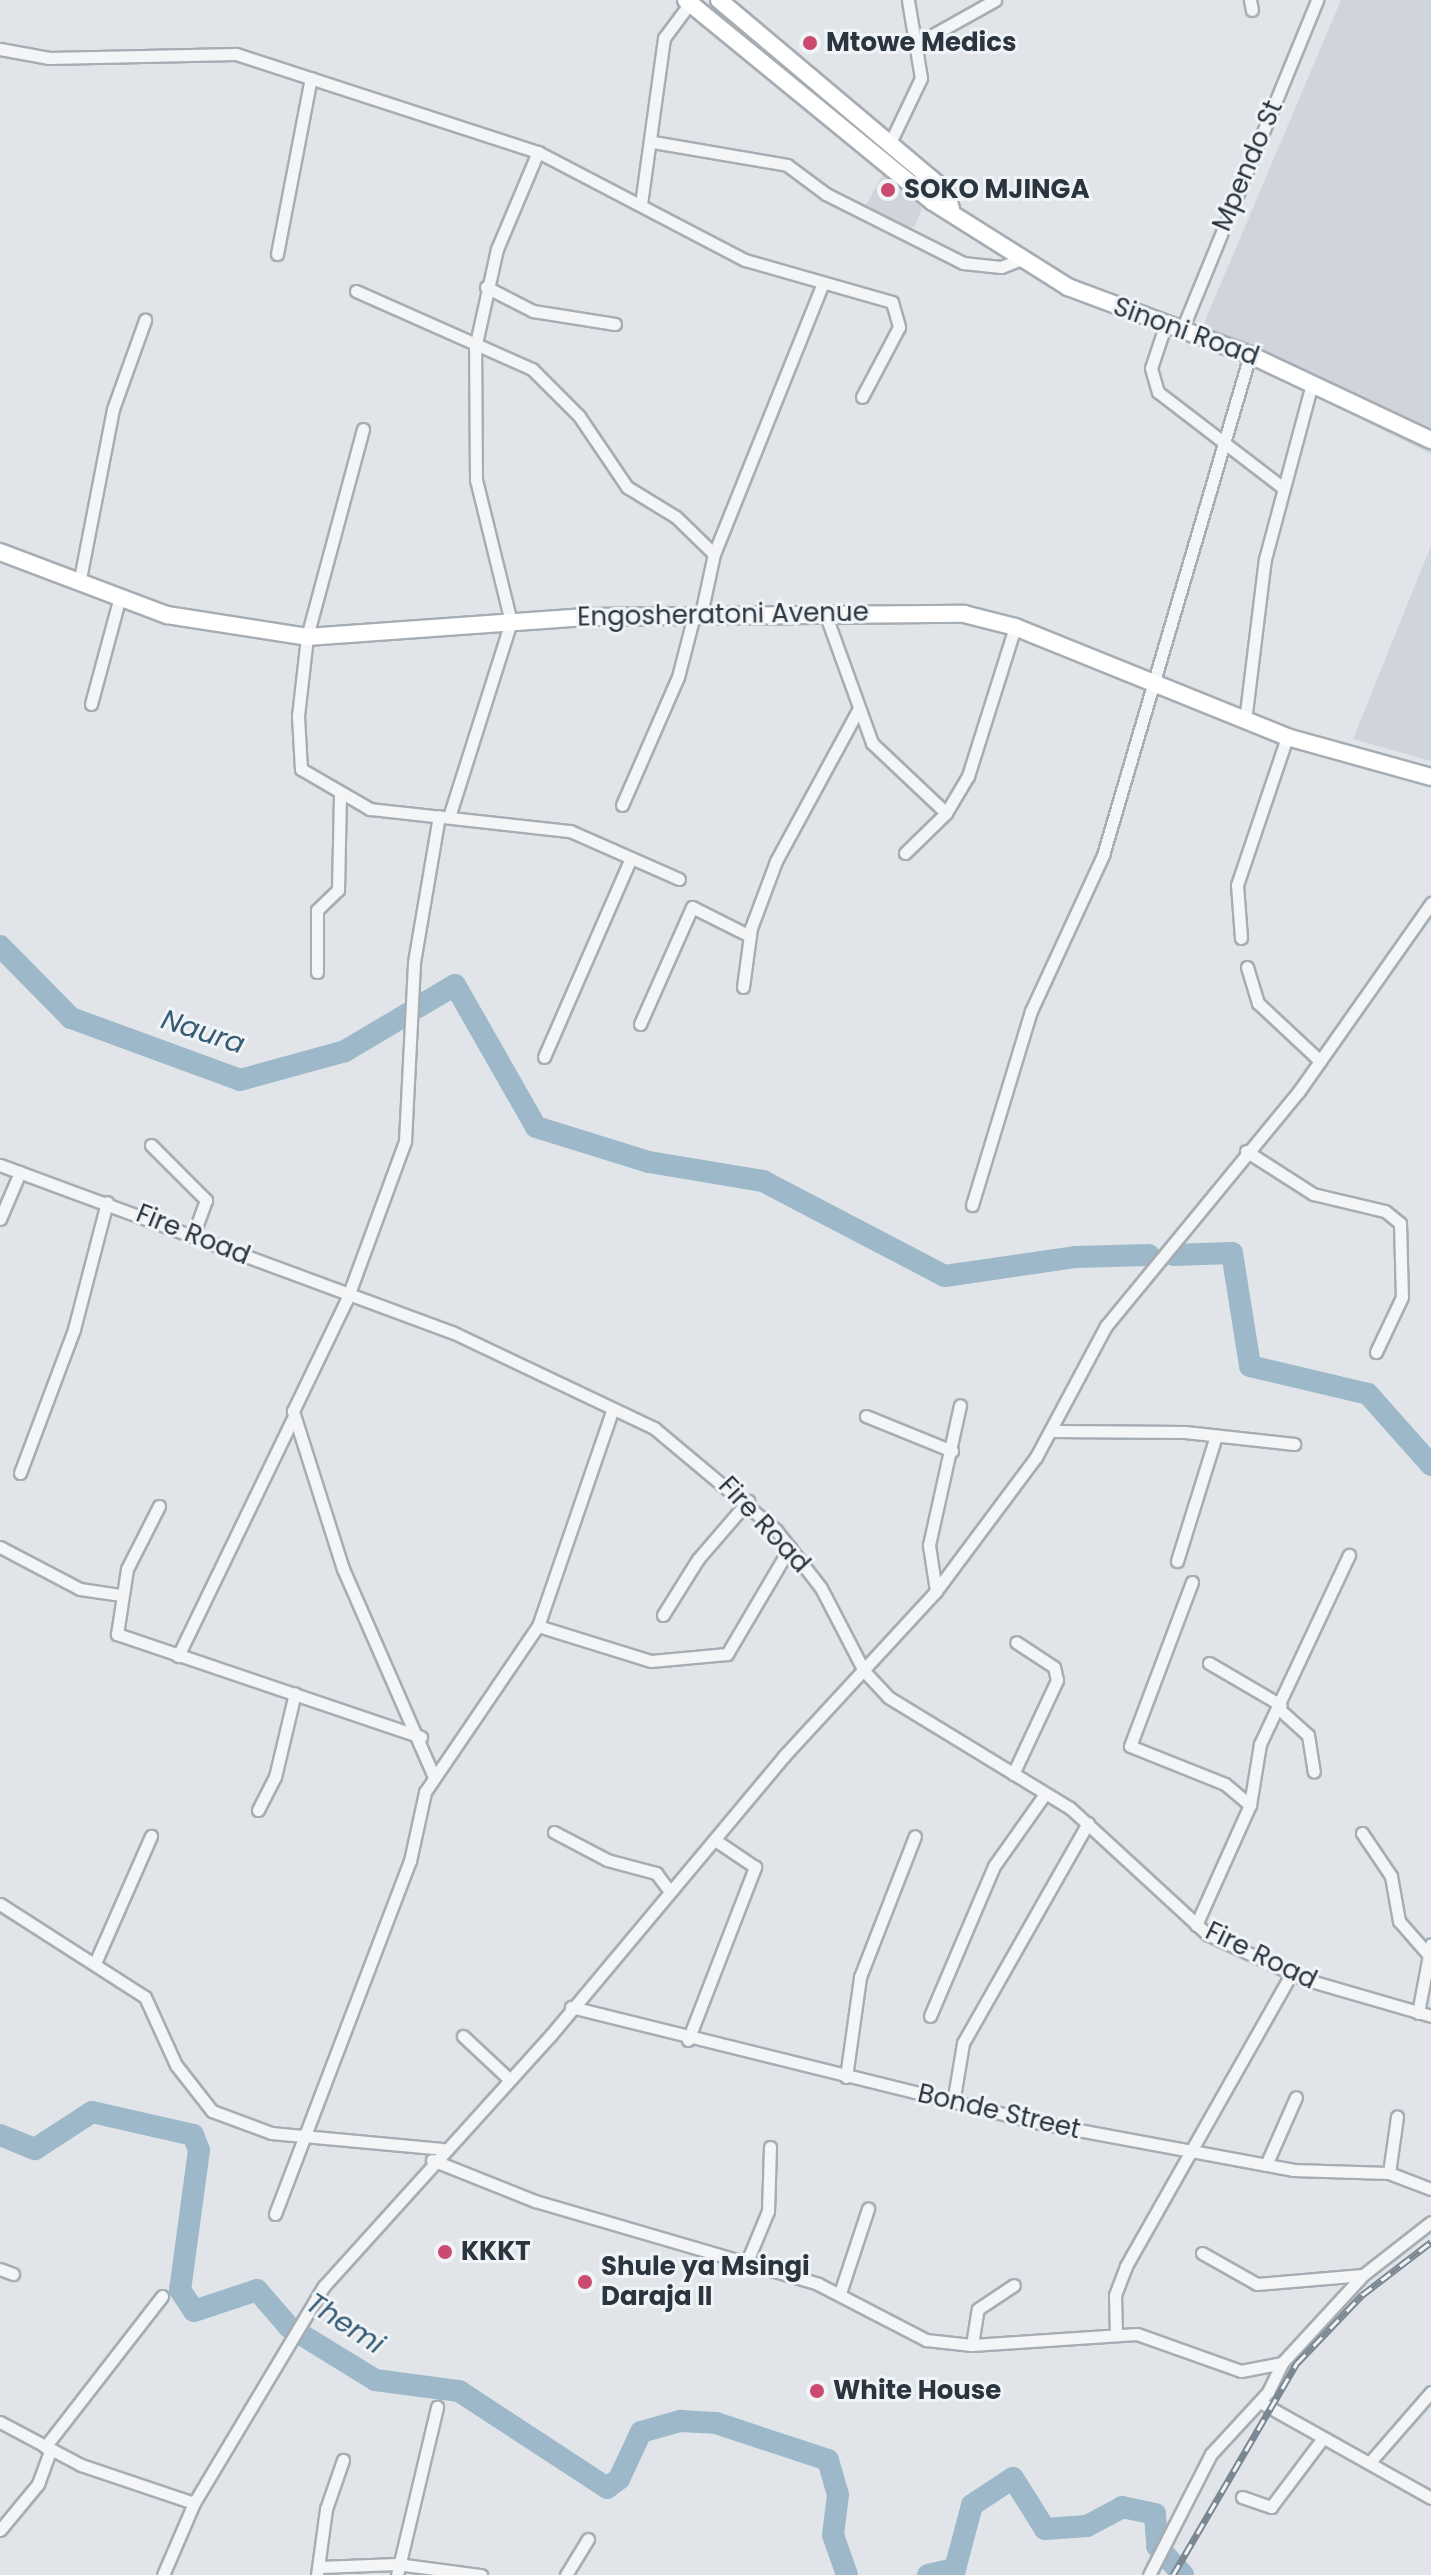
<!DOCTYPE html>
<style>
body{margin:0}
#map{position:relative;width:1431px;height:2575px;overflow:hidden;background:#e1e5e9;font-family:Poppins,sans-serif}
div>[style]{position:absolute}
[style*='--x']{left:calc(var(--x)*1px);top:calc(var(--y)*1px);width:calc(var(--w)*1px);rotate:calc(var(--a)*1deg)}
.built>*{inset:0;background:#cfd5db}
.river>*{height:22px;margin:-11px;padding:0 11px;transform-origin:11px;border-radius:11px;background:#9db8c8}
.roads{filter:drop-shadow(2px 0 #a6adb3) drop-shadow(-2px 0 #a6adb3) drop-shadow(0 2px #a6adb3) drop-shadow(0 -2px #a6adb3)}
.street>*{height:11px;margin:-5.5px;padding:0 5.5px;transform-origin:5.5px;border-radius:5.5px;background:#f3f5f7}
.secondary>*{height:16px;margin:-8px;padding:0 8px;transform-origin:8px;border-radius:8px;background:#fff}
.rail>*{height:7px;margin-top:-3.5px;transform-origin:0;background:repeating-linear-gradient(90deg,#f0f4f7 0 12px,#7b8792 0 24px);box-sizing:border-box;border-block:2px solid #7b8792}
.dots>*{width:22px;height:22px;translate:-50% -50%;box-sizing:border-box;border:4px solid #f0f4f7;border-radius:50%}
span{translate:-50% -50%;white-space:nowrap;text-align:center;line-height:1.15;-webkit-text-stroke:6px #f0f4f7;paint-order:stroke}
.poi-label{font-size:26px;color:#2a3540;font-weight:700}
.left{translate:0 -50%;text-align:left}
.street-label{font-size:26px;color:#2a3540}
.water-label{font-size:28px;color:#355a73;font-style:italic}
</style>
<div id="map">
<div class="built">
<div style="clip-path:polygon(1341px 0,1431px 0,1431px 454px,1207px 343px,1202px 328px)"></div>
<div style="clip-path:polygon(883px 174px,922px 208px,915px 226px,903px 230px,866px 205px)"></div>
<div style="clip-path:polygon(1431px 546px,1431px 761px,1353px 739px)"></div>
</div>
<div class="river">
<div style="--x:0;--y:946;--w:101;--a:45.4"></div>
<div style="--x:71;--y:1018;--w:180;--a:20.1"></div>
<div style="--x:240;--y:1080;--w:109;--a:-15.4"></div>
<div style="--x:345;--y:1051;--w:74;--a:-30.7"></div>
<div style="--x:418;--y:1007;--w:43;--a:-30.7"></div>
<div style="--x:455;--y:985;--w:163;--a:60.3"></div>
<div style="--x:536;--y:1127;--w:118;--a:17.2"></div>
<div style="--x:649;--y:1162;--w:116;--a:9.5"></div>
<div style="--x:763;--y:1181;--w:205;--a:27.6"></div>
<div style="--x:945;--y:1276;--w:131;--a:-8.3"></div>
<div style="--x:1075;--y:1257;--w:74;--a:-1.5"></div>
<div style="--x:1173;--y:1255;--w:59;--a:-1.9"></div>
<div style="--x:1232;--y:1253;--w:114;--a:80.9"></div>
<div style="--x:1250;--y:1366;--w:121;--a:13.3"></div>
<div style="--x:1368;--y:1394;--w:95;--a:48.4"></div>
<div style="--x:0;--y:2135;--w:38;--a:22"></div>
<div style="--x:35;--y:2149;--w:68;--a:-33"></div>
<div style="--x:92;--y:2112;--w:104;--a:12.8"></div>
<div style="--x:193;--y:2135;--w:16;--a:68"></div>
<div style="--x:199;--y:2150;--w:141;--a:97.7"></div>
<div style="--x:180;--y:2290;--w:25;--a:56"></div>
<div style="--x:194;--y:2311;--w:66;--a:-18.4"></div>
<div style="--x:257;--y:2290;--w:49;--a:49.1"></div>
<div style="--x:289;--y:2327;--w:101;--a:31.6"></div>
<div style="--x:375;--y:2380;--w:85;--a:7.5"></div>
<div style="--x:459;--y:2391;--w:177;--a:33.2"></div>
<div style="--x:607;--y:2488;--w:15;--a:-37"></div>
<div style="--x:619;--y:2479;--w:52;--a:-64.9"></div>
<div style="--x:641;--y:2432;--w:41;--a:-15.8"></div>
<div style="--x:680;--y:2421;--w:36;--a:3"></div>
<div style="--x:716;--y:2423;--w:118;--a:18.3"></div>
<div style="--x:828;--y:2460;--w:36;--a:74"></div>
<div style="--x:838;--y:2495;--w:40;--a:97.1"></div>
<div style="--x:833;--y:2535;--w:42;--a:70.7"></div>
<div style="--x:928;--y:2575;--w:28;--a:-13"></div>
<div style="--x:955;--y:2569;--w:66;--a:-75.1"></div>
<div style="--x:972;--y:2505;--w:49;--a:-33.4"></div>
<div style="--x:1013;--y:2478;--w:60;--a:57.9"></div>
<div style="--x:1045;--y:2529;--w:42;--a:-4.1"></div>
<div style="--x:1087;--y:2526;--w:40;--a:-28"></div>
<div style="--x:1122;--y:2507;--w:34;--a:12"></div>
<div style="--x:1155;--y:2514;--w:32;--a:86"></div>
<div style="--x:1157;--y:2546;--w:39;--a:48"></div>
</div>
<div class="roads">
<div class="street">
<div style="--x:1250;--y:0;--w:10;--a:79"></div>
<div style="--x:920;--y:42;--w:86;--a:-29.2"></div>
<div style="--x:0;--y:49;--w:50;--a:10.4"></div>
<div style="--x:49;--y:58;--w:187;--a:-1.2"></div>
<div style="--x:236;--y:54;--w:318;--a:18"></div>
<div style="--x:538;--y:152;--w:233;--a:27.6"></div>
<div style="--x:745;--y:260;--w:153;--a:15.9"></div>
<div style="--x:892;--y:302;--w:26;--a:74"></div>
<div style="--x:899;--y:327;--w:79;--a:117.9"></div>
<div style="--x:653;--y:142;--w:136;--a:9.7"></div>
<div style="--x:787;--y:165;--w:49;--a:36.6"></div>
<div style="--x:826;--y:194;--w:153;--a:26.7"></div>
<div style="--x:963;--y:263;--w:38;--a:6"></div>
<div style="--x:1001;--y:267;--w:22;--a:-21"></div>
<div style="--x:890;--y:143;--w:72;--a:-64.5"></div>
<div style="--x:921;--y:78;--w:79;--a:-99.5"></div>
<div style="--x:641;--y:204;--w:168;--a:-82.1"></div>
<div style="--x:664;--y:38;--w:44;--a:-53.4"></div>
<div style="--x:277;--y:254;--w:179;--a:-79.1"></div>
<div style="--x:486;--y:287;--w:53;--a:27.1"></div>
<div style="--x:533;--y:311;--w:83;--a:9"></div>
<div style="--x:356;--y:291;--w:193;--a:23.9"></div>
<div style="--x:532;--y:369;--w:66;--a:45"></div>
<div style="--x:579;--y:416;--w:86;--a:55.9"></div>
<div style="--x:627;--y:487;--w:57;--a:31.5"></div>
<div style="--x:676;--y:517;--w:53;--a:44.2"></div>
<div style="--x:1165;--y:326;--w:44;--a:108.4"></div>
<div style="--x:1151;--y:368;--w:25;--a:74"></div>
<div style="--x:1158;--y:392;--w:156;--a:37.5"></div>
<div style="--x:1181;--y:332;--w:359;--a:-67.7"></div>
<div style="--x:363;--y:429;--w:215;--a:105.1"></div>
<div style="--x:307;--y:637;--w:80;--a:96.5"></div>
<div style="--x:298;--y:716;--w:53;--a:86.8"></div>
<div style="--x:301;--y:769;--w:80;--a:30.1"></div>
<div style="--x:370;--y:809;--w:201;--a:6.3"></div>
<div style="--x:570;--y:831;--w:119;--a:23.8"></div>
<div style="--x:79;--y:584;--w:178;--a:-79"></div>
<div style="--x:113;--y:409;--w:95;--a:-70.2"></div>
<div style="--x:825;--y:613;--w:138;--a:70.1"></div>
<div style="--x:872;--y:743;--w:102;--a:43.4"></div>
<div style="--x:701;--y:614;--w:61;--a:-77.8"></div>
<div style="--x:714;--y:554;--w:292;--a:-68.1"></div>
<div style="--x:91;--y:704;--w:108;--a:-74.9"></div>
<div style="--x:1245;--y:721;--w:163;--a:-83"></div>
<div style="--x:1265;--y:559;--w:181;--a:-75"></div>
<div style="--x:622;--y:805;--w:140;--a:-66.4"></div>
<div style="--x:678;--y:677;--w:64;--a:-75.5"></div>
<div style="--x:449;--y:817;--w:205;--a:-72.4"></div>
<div style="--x:511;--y:622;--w:146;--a:-103.8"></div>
<div style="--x:476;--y:480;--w:132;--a:-90.4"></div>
<div style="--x:475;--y:348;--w:101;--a:-77.5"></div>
<div style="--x:497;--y:249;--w:105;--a:-67.1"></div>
<div style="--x:905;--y:853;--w:57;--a:-44.3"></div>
<div style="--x:946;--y:813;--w:43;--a:-59.3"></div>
<div style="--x:968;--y:776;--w:156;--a:-72.5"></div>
<div style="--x:1241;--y:938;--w:53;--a:-94.3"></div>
<div style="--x:1237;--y:885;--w:156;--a:-71.3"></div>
<div style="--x:1247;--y:967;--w:38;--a:73"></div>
<div style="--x:1258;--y:1003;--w:85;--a:43.1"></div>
<div style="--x:317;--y:972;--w:62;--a:-90"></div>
<div style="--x:317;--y:910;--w:29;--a:-44"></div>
<div style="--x:338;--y:890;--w:94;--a:-88.8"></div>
<div style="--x:743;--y:987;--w:60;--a:-82.3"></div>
<div style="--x:751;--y:928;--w:72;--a:-69.5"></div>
<div style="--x:776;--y:861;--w:172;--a:-61.5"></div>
<div style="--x:640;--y:1024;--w:128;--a:-66"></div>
<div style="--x:692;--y:907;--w:65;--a:26.6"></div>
<div style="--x:544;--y:1057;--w:217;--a:-66.4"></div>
<div style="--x:151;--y:1145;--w:78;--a:45"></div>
<div style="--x:206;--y:1200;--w:35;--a:110"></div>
<div style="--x:1246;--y:1151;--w:80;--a:32.7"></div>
<div style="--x:1313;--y:1194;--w:74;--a:13.3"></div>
<div style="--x:1385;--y:1211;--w:19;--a:39"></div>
<div style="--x:1400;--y:1223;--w:74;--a:88.5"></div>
<div style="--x:1402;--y:1297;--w:61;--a:115.3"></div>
<div style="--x:0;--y:1165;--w:482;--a:20.3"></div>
<div style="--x:452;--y:1332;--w:224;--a:25.4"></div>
<div style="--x:654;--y:1428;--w:159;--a:39.9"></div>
<div style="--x:776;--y:1530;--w:73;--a:52.2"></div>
<div style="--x:821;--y:1588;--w:93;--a:62.6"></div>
<div style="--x:864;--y:1671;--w:35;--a:47"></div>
<div style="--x:888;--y:1697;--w:213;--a:31.4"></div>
<div style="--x:1070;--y:1808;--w:186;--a:42.6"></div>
<div style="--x:1207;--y:1934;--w:107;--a:24.9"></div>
<div style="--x:1304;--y:1979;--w:132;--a:16.2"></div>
<div style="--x:972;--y:1205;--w:203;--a:-73.1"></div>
<div style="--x:1031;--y:1011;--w:172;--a:-65.2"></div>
<div style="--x:1103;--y:855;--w:521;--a:-73.62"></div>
<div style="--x:0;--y:1219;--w:51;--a:-66.9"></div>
<div style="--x:866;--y:1416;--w:93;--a:22.1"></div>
<div style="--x:1052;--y:1431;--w:133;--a:0.4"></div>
<div style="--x:1185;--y:1432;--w:110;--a:6.3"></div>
<div style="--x:20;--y:1473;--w:154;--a:-69.4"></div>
<div style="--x:74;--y:1329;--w:131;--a:-75.4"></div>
<div style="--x:159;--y:1506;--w:71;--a:116.9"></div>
<div style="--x:127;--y:1569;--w:66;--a:98.7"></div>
<div style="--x:117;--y:1634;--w:321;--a:18.7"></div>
<div style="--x:0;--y:1547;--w:90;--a:27.7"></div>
<div style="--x:80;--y:1589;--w:40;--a:8.5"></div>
<div style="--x:1177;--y:1561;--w:131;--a:-72.7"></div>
<div style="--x:1192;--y:1582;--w:175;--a:110.7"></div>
<div style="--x:1130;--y:1746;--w:102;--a:21.8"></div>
<div style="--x:1225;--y:1784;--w:33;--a:40"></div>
<div style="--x:936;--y:1591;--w:47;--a:-98.7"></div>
<div style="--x:929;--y:1545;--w:143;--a:-77.5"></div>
<div style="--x:663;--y:1615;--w:66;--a:-58"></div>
<div style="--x:698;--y:1559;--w:77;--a:-49.2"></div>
<div style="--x:538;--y:1626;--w:118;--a:17.2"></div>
<div style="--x:651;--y:1661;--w:76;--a:-5.3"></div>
<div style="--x:727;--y:1654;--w:124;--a:-59.5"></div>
<div style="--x:178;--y:1656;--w:264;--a:-64.2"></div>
<div style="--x:1209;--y:1663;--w:83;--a:30.3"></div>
<div style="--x:1279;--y:1709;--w:39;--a:42"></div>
<div style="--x:1308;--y:1735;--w:37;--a:81"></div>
<div style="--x:1013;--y:1774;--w:104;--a:-64.9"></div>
<div style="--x:1057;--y:1680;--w:13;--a:-103"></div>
<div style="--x:1054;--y:1667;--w:45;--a:-146.7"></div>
<div style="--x:434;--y:1777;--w:227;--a:-113.6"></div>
<div style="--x:343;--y:1569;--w:166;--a:-107.6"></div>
<div style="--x:293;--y:1411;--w:124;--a:-64.3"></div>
<div style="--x:347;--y:1299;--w:168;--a:-69.8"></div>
<div style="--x:405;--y:1141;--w:179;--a:-87.1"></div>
<div style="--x:414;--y:962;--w:148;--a:-80.3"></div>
<div style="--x:258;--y:1810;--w:37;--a:-63"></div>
<div style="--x:275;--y:1777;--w:86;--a:-76.6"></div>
<div style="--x:554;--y:1832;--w:60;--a:27.8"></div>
<div style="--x:607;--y:1860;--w:51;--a:14.9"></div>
<div style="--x:656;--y:1873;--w:21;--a:53"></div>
<div style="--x:1362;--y:1833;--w:52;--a:56"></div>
<div style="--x:1391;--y:1876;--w:46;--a:79.9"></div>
<div style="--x:1399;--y:1921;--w:43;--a:48.8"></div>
<div style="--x:0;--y:1904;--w:172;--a:32.7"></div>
<div style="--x:145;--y:1997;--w:75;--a:65.5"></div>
<div style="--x:176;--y:2065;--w:58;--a:52"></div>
<div style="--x:212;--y:2111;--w:63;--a:20.4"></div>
<div style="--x:271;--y:2133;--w:172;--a:5.3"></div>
<div style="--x:1196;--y:1925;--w:132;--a:-65.8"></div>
<div style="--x:1250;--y:1805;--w:62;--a:-80.7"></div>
<div style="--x:1260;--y:1744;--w:209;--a:-64.8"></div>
<div style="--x:95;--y:1963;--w:139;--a:-66.2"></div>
<div style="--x:571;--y:2007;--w:478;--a:13.9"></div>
<div style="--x:1035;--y:2122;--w:262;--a:10.5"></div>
<div style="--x:1293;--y:2170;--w:96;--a:1.8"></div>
<div style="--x:1389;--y:2173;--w:45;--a:20.9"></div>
<div style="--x:1418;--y:2013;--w:70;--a:-79.3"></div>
<div style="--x:930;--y:2016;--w:163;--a:-66.9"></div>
<div style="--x:994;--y:1866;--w:88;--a:-54.7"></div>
<div style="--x:463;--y:2036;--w:64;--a:43.1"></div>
<div style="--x:688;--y:2040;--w:186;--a:-68.8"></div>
<div style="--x:755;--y:1867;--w:48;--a:-146"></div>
<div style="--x:846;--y:2077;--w:101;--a:-82"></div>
<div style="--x:860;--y:1977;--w:151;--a:-68.7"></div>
<div style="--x:953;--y:2103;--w:61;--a:-80.5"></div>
<div style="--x:963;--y:2043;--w:253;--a:-60.4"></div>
<div style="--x:432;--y:2160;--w:111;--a:21.7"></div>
<div style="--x:535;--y:2201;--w:295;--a:16.3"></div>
<div style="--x:818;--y:2284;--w:122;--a:27.4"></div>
<div style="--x:926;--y:2340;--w:46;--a:6.2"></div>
<div style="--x:972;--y:2345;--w:165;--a:-3.8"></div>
<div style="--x:1137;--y:2334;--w:110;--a:19.6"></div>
<div style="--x:1241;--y:2371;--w:42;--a:-11"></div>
<div style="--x:1282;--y:2363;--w:120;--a:-47.4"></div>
<div style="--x:1363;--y:2275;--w:86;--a:-37.9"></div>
<div style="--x:1266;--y:2165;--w:74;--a:-66.2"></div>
<div style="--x:1389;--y:2173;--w:57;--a:-81.9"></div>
<div style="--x:275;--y:2214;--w:378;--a:-69.1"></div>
<div style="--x:410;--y:1861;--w:71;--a:-77.7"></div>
<div style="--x:425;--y:1792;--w:201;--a:-55.8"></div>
<div style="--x:538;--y:1626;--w:227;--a:-71"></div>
<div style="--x:1202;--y:2253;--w:63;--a:29.4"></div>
<div style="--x:1257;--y:2284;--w:106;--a:-4.9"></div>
<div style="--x:746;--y:2264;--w:57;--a:-67.5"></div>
<div style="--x:768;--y:2211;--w:64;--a:-88.2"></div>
<div style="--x:0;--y:2269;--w:14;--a:21"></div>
<div style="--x:840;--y:2293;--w:89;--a:-71.6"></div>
<div style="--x:1116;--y:2335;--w:40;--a:-91.4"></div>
<div style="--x:1115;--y:2295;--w:31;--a:-69"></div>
<div style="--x:1126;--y:2266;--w:335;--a:-60.5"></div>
<div style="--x:972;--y:2345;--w:36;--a:-81"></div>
<div style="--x:978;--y:2309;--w:43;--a:-33.7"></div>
<div style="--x:1260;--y:2402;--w:196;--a:29.3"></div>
<div style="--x:0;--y:2422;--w:92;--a:28"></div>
<div style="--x:81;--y:2465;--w:119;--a:18.6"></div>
<div style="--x:45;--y:2447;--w:191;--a:-52.2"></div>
<div style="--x:1370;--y:2462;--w:93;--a:-48.9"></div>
<div style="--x:1242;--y:2497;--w:31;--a:19"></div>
<div style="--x:1271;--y:2507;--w:81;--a:-53"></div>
<div style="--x:0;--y:2530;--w:60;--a:-50.4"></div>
<div style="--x:38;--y:2484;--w:35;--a:-70"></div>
<div style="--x:319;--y:2567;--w:78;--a:-2.2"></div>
<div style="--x:397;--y:2564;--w:85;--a:7.5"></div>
<div style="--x:163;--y:2575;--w:78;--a:-66.7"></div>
<div style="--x:194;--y:2503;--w:253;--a:-59.1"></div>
<div style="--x:324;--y:2286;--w:337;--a:-47.9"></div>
<div style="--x:550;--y:2036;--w:365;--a:-50.1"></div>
<div style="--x:784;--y:1756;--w:224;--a:-47.3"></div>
<div style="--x:936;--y:1591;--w:167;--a:-53.3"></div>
<div style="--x:1036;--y:1457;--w:149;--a:-61.9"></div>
<div style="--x:1106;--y:1326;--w:304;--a:-50.6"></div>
<div style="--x:1299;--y:1091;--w:230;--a:-54.9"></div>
<div style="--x:317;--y:2575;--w:67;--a:-82.2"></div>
<div style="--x:326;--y:2509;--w:52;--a:-70.9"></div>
<div style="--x:397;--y:2575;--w:173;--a:-76.6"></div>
<div style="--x:566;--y:2575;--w:42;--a:-58.6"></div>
<div style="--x:1149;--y:2575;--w:136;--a:-62.9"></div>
<div style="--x:1211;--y:2454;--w:84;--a:-47.4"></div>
<div style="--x:1268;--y:2392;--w:32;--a:-64"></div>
</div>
<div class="secondary">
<div style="--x:686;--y:0;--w:319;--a:39.3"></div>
<div style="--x:933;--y:202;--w:160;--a:32.2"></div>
<div style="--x:1068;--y:287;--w:194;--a:20.5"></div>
<div style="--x:1250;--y:355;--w:200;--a:25.2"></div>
<div style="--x:719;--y:0;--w:295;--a:40.1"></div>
<div style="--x:945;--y:190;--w:20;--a:72"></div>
<div style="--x:0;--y:552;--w:178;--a:20.7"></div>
<div style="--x:167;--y:615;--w:142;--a:8.9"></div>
<div style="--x:307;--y:637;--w:283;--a:-4.1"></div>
<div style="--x:589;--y:617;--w:375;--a:-0.5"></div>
<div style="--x:964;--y:614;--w:53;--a:14.3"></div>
<div style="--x:1015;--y:627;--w:293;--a:22"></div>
<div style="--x:1287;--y:737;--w:149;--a:15.5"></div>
</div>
</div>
<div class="rail">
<div style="--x:1173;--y:2575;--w:246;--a:-59.7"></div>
<div style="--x:1297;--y:2363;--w:94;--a:-46.3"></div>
<div style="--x:1362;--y:2295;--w:87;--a:-37.5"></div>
</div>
<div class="dots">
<div style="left:810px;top:43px;background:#ca4a70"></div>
<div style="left:888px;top:190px;background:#ca4a70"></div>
<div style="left:445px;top:2252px;background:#ca4a70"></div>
<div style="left:585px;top:2282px;background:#ca4a70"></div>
<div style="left:817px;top:2391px;background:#ca4a70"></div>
</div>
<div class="poi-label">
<span class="left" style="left:826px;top:43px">Mtowe Medics</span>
<span class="left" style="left:904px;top:190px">SOKO MJINGA</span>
<span class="left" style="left:461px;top:2252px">KKKT</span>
<span class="left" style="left:601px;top:2282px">Shule ya Msingi<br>Daraja II</span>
<span class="left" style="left:833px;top:2391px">White House</span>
</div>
<div class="street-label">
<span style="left:1248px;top:166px;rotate:-67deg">Mpendo St</span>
<span style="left:1186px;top:332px;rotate:20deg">Sinoni Road</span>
<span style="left:723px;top:615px;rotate:-1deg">Engosheratoni Avenue</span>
<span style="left:193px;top:1235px;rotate:22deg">Fire Road</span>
<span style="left:764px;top:1525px;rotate:47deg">Fire Road</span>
<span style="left:1261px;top:1956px;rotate:26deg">Fire Road</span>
<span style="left:999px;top:2112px;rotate:13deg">Bonde Street</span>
</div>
<div class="water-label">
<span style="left:203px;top:1032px;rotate:18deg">Naura</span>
<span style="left:345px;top:2324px;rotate:33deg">Themi</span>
</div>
</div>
